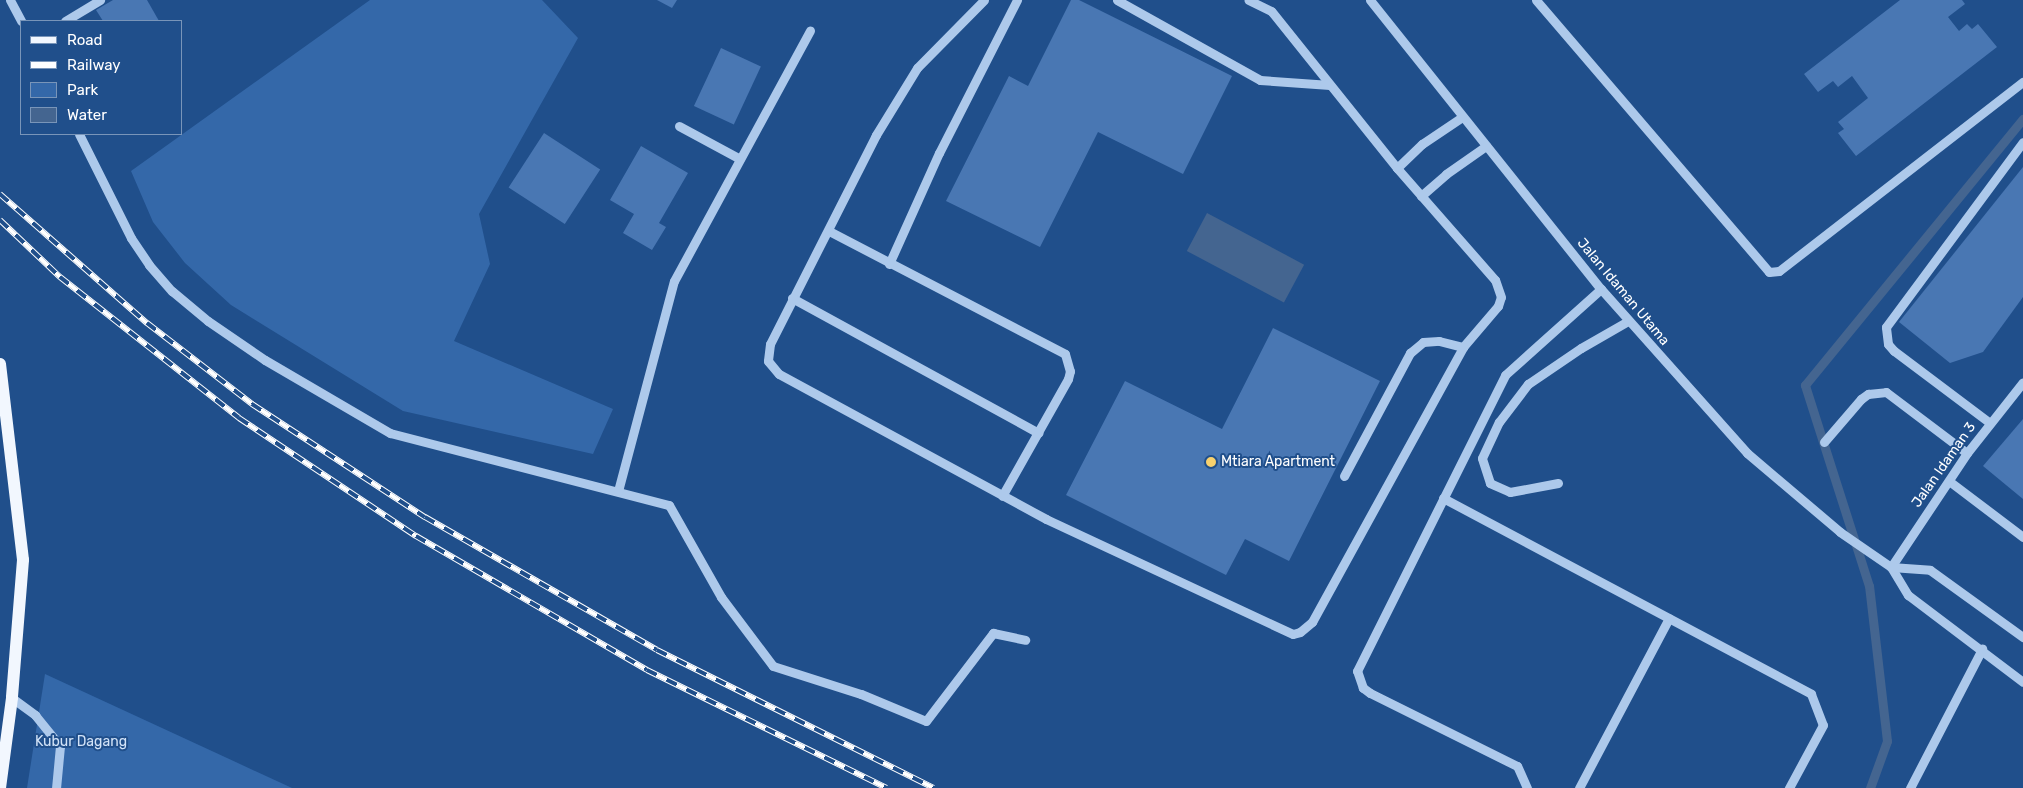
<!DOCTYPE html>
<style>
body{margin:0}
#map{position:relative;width:2023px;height:788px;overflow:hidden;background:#204f8b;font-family:Rubik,sans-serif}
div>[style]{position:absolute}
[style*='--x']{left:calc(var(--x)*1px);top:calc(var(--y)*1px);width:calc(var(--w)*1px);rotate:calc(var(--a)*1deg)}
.green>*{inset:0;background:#3468a9}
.water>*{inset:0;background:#446590;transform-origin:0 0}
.stream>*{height:9px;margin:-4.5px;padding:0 4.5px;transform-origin:4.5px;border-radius:4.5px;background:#446590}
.building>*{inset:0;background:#4977b3;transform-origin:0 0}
.minor>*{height:9px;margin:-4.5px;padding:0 4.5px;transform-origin:4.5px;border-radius:4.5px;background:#adc9eb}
.major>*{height:12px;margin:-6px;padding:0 6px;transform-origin:6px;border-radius:6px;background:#f2f7fe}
.rail>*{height:5.5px;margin-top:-2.75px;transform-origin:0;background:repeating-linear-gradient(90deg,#204f8b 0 11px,#fff 0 22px);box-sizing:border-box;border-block:1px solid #fff}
.dots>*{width:14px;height:14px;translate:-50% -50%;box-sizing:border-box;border:2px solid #204f8b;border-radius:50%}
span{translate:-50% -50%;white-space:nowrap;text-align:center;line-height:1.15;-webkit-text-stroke:4px #204f8b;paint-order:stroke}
.street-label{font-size:14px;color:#fff}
.poi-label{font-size:14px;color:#fff}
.left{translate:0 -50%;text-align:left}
.park-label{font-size:14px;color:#d2e3f8}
.legend{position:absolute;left:20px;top:20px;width:162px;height:115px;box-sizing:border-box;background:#204f8b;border:1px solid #7995b9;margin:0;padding:6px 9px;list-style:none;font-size:15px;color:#fff}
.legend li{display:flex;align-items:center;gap:10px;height:25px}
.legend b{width:25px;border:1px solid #7995b9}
</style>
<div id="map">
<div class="green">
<div style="clip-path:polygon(370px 0,542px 0,578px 38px,479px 214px,490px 264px,454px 341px,613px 409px,593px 454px,403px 411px,231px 305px,185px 263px,153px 222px,131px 171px)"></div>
<div style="clip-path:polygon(45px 674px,292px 788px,27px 788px)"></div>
</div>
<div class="water">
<div style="left:1207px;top:213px;width:110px;height:43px;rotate:28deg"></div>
</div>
<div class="stream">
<div style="--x:1870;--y:788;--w:50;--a:-70.1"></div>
<div style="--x:1887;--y:741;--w:156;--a:-96.6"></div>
<div style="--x:1869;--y:586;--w:211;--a:-107.7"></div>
<div style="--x:1805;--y:385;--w:344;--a:-50.7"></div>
</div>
<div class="building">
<div style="clip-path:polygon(113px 0,147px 0,159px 21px,103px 21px,96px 10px)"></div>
<div style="clip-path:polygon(657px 0,677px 0,672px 8px)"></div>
<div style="clip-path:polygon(1071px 0,1079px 0,1232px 76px,1183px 174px,1098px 132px,1040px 247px,946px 201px,1009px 76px,1028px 86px)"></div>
<div style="clip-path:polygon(1900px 0,1962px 0,1965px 4px,1948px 17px,1959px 31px,1967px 24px,1972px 29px,1978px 24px,1997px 47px,1856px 156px,1838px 133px,1844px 129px,1838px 122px,1868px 98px,1852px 76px,1838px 87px,1833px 81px,1818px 92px,1804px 74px)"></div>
<div style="left:721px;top:48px;width:44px;height:64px;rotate:25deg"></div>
<div style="left:544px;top:133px;width:67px;height:65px;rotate:33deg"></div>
<div style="clip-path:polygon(641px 146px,688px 173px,659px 223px,666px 227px,652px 250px,623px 233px,634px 214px,610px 200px)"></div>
<div style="clip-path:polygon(2023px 167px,2023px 297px,1983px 352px,1950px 363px,1899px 322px)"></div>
<div style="clip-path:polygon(1273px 328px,1380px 381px,1289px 561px,1245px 539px,1226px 575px,1066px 495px,1125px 381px,1222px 429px)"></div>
<div style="clip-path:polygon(2023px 419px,2023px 499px,1983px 466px)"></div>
</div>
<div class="minor">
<div style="--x:10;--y:0;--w:24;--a:62"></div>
<div style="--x:984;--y:0;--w:95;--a:134.6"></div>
<div style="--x:917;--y:68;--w:79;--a:121.5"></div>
<div style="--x:876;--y:135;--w:234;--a:116.9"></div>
<div style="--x:770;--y:344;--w:17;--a:97"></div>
<div style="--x:768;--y:361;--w:17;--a:50"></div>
<div style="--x:779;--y:374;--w:304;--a:28.5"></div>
<div style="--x:1046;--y:519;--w:272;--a:25"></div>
<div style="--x:1293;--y:634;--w:7;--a:-16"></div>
<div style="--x:1300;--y:632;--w:16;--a:-40"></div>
<div style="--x:1312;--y:622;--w:314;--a:-61.2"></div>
<div style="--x:1463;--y:347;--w:54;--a:-49.5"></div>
<div style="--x:1498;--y:306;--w:9;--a:-72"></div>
<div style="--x:1501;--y:297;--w:18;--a:-109"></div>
<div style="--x:1495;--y:280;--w:149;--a:-131.2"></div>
<div style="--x:1397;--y:168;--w:201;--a:-128.7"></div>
<div style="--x:1271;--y:11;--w:25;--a:-154"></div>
<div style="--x:1117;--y:0;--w:164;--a:29.2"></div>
<div style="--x:1260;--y:80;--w:70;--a:4.1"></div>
<div style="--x:1370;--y:0;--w:370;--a:51.4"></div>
<div style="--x:1601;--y:289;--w:220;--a:48.3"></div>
<div style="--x:1747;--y:453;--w:122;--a:40.3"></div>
<div style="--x:1840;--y:532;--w:62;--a:34.5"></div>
<div style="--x:1891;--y:567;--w:33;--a:59"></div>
<div style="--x:1908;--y:595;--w:144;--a:37.1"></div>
<div style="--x:1536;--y:0;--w:358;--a:49.4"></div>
<div style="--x:1769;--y:272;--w:10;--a:-6"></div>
<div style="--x:1779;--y:271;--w:309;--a:-37.8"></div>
<div style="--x:65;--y:21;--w:41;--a:-31"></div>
<div style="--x:679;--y:126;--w:69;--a:28.4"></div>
<div style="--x:79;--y:134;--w:116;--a:63.4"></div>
<div style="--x:131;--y:238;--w:32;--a:56"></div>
<div style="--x:149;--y:265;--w:35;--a:49"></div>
<div style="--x:172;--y:291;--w:47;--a:39.8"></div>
<div style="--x:208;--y:321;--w:69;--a:34.4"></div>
<div style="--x:265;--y:360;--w:145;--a:30.3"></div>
<div style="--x:390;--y:433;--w:288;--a:14.5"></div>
<div style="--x:669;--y:505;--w:106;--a:60.5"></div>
<div style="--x:721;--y:597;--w:86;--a:53"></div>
<div style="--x:773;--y:666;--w:92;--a:17.7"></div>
<div style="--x:861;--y:694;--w:70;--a:22.6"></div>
<div style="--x:926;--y:721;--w:111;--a:-52.7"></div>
<div style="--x:993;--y:633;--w:33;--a:12"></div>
<div style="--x:1397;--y:168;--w:35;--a:-44"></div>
<div style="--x:1422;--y:144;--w:48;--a:-34"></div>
<div style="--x:1421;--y:196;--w:33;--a:-41"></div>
<div style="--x:1446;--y:174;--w:49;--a:-35"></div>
<div style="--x:829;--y:231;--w:266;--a:27.5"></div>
<div style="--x:1065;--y:354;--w:18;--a:74"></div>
<div style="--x:1070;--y:371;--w:8;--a:104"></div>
<div style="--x:1068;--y:379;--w:134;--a:119.4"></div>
<div style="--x:889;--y:264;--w:122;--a:-65.8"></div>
<div style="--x:939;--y:153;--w:172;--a:-63"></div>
<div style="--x:792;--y:298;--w:281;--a:28.7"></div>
<div style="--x:1990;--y:423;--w:120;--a:-143.1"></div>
<div style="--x:1894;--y:351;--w:9;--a:-131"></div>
<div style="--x:1888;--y:344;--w:17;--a:-97"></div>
<div style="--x:1886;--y:327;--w:230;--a:-53.5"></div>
<div style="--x:1824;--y:442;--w:57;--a:-49.3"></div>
<div style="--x:1861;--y:399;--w:9;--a:-36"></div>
<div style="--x:1868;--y:394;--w:18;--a:-6"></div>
<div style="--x:1886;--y:392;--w:101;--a:37"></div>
<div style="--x:1344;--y:476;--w:140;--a:-61.8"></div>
<div style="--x:1410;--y:353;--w:17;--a:-40"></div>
<div style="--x:1423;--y:342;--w:16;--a:-4"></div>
<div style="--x:1439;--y:341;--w:25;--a:14"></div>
<div style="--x:1949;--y:481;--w:93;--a:37.1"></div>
<div style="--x:1558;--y:483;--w:49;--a:169.4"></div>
<div style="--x:1510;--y:492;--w:22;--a:-156"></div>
<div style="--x:1490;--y:483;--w:26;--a:-108"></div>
<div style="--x:1482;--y:458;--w:40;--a:-65"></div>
<div style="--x:1499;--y:422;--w:48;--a:-52.7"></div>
<div style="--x:1528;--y:384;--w:64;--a:-34.2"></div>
<div style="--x:1581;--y:348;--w:54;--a:-29.9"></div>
<div style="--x:618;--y:491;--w:217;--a:-75.1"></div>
<div style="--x:674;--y:281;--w:285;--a:-61.5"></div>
<div style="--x:1443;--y:498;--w:417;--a:28"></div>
<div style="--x:1811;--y:694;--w:33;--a:69"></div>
<div style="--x:1823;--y:725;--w:72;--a:118.4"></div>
<div style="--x:1891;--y:567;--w:137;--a:-56.3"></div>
<div style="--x:1967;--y:453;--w:90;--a:-51.7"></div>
<div style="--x:1891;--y:567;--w:39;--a:4"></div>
<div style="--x:1930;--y:570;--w:115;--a:35.8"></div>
<div style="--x:12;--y:698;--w:29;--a:36"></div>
<div style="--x:35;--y:715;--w:40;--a:51"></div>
<div style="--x:60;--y:746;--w:42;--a:95.4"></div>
<div style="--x:1527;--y:788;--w:24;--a:-114"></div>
<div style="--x:1517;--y:766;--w:164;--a:-153.6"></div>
<div style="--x:1370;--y:693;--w:9;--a:-144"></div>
<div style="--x:1363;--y:688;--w:18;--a:-109"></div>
<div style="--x:1357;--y:671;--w:331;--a:-63.4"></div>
<div style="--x:1505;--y:375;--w:129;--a:-41.9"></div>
<div style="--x:1579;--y:788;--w:192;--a:-62.1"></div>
<div style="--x:1910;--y:788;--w:157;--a:-62.6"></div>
</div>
<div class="major">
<div style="--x:0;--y:364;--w:197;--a:83.3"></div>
<div style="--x:23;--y:560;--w:138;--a:94.6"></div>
<div style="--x:12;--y:698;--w:91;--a:97.6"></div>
</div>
<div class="rail">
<div style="--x:0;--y:194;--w:196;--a:41.3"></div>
<div style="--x:147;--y:323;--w:133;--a:37.6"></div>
<div style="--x:252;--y:404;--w:207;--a:33.2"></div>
<div style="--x:425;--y:517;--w:267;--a:29.8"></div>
<div style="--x:657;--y:650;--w:309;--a:26.5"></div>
<div style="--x:0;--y:220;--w:83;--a:43.5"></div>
<div style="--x:60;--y:277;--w:228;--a:38.2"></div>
<div style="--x:239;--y:418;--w:213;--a:33.7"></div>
<div style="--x:416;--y:536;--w:267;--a:30.1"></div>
<div style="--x:647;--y:670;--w:267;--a:26.2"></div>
</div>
<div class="dots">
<div style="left:1211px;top:462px;background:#f8d16e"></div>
</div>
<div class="street-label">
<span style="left:1623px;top:292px;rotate:50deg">Jalan Idaman Utama</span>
<span style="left:1944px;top:465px;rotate:-55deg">Jalan Idaman 3</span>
</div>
<div class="poi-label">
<span class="left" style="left:1221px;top:462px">Mtiara Apartment</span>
</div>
<div class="park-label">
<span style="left:81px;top:742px">Kubur Dagang</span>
</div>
<ul class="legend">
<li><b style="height:6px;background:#f2f7fe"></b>Road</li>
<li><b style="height:6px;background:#fff"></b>Railway</li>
<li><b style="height:14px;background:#3468a9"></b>Park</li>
<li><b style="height:14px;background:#446590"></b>Water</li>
</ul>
</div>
